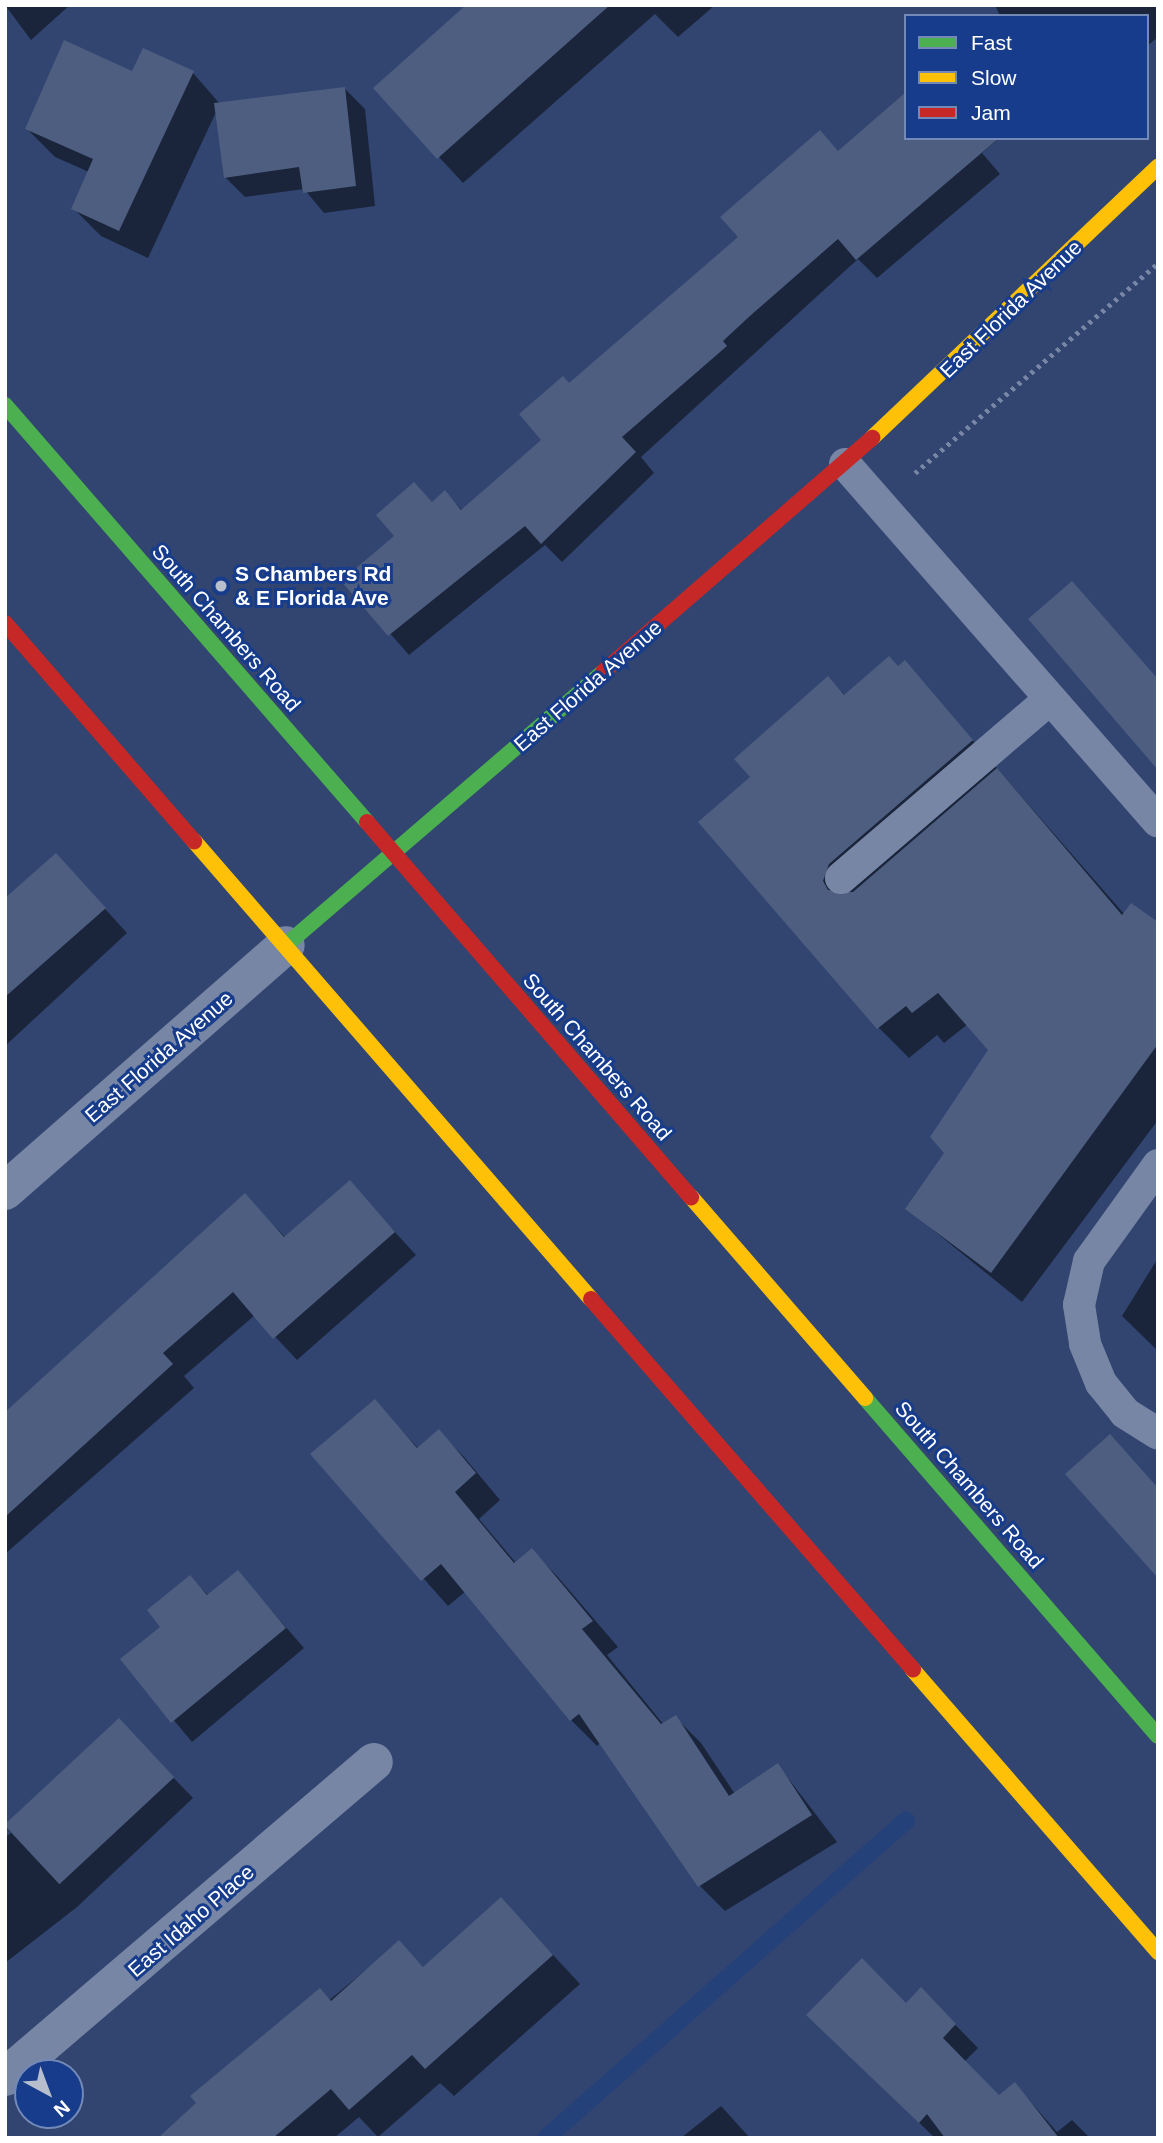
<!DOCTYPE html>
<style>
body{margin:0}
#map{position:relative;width:1163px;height:2143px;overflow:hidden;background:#314570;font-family:Arial,sans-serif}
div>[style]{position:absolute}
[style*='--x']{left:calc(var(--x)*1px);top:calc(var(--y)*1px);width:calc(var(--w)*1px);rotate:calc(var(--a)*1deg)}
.shadow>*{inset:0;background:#0007}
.stream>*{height:18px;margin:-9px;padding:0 9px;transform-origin:9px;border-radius:9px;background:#25417a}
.building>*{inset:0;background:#4d5e80;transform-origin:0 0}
.path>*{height:4.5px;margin-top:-2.25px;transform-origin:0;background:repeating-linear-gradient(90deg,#7886a5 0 3.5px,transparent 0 8.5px)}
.lane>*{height:32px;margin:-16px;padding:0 16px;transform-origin:16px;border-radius:16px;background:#7886a5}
.street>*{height:38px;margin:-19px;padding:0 19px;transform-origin:19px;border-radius:19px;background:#7886a5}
.fast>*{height:16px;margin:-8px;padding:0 8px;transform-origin:8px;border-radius:8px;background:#4caf50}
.slow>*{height:16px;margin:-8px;padding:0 8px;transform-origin:8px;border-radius:8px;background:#ffc107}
.jam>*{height:16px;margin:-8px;padding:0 8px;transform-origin:8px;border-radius:8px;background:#c62828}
.dots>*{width:19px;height:19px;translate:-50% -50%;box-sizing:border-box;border:4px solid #163c8b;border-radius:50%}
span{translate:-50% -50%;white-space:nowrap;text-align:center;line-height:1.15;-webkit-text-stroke:6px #163c8b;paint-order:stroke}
.street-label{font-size:21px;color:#fff}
.poi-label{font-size:21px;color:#fff;font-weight:700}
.left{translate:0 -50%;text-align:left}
.frame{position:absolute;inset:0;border:7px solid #fff;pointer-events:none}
.legend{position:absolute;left:904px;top:14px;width:245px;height:126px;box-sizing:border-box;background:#163c8b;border:2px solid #738ab9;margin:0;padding:9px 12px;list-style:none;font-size:21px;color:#fff}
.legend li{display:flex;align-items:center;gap:14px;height:35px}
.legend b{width:35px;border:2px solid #738ab9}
.north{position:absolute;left:14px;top:2059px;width:70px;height:70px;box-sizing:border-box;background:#163c8b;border:2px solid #738ab9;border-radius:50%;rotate:139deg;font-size:19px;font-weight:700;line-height:28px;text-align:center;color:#fff}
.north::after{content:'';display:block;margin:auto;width:24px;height:32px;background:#b7becd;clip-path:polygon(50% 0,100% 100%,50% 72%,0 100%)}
</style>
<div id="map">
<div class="shadow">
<div style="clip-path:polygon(5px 5px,70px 5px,31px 40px)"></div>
<div style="clip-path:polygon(472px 5px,713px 5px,714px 6px,678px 37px,655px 14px,463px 183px,375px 88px)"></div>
<div style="clip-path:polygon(995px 5px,1158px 5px,1158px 37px,1147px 46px,1147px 16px,1000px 16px)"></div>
<div style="clip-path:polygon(144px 50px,193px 73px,220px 104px,345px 89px,365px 109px,375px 206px,324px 213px,304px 189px,245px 197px,225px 177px,217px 110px,148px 258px,101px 236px,73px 208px,89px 172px,55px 157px,27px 129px,133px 73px)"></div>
<div style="clip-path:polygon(906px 138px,999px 138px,982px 153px,1000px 174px,877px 278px,858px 259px,641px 457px,654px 473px,562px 562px,545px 545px,409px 655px,344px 581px,396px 536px,414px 484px,433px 503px,445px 492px,463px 511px,544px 440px,569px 385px,839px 152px)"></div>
<div style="clip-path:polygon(905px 663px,1125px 915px,1158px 924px,1158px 1120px,1022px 1302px,907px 1209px,946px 1153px,991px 1050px,968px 1024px,944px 1043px,937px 1035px,909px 1058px,879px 1028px,752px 777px,828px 679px,846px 696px)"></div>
<div style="clip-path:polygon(56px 855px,127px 933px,5px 1046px,5px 900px)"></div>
<div style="clip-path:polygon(350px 1183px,416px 1255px,297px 1360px,255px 1315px,184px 1376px,194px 1388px,5px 1554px,5px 1412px,245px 1196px,286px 1238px)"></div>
<div style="clip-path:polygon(1158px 1258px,1158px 1351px,1122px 1316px)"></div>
<div style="clip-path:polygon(375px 1402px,419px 1449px,439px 1432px,464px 1457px,500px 1500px,479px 1519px,516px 1563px,532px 1551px,557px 1576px,618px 1647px,607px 1655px,664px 1725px,675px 1717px,701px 1743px,735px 1794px,778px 1765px,837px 1842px,725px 1911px,700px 1886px,601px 1742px,597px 1746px,571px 1720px,466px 1591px,448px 1606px,313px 1454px)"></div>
<div style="clip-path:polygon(238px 1572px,304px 1648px,192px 1742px,123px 1659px,163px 1627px,190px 1577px,209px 1596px)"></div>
<div style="clip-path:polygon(119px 1721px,193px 1798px,77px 1907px,5px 1963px,5px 1837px,11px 1833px,6px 1828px)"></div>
<div style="clip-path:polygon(501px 1899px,580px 1984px,454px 2096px,440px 2083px,378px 2137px,359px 2117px,334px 2138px,161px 2138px,399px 1943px,424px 1968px)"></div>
<div style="clip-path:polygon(921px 1990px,978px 2048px,964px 2062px,999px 2097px,1015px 2084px,1057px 2132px,1072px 2120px,1090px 2138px,935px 2138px,831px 2038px,906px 2005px)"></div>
<div style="clip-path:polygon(721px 2106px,750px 2138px,681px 2138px)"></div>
</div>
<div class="stream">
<div style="--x:546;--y:2138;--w:480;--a:-41.4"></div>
</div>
<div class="building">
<div style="clip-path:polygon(466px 5px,610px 5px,437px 159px,373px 88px)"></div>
<div style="clip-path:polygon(64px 40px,132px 71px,143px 48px,194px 71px,119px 231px,71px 209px,93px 159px,25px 129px)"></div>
<div style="clip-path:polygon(345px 87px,356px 186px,303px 193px,299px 167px,224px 178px,214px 103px)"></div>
<div style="clip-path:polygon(906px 92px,906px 138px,999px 138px,856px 260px,838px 239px,751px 315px,723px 341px,727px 346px,622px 437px,636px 452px,541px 544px,525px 526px,388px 636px,341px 581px,394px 536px,376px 515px,414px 482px,432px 502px,445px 490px,461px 510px,541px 440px,519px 414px,563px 376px,569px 383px,738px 237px,720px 217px,820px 130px,838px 151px)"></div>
<div style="clip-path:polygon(1072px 581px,1158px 679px,1158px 770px,1028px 619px)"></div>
<div style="clip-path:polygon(889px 656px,898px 666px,905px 660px,973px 740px,829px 864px,823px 881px,828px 890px,853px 892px,997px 768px,1122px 915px,1131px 903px,1158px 922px,1158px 1044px,991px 1273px,905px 1209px,944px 1153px,930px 1137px,988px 1050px,938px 993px,912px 1013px,906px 1006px,877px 1029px,698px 822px,750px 777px,734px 759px,828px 676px,844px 695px)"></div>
<div style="clip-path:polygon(56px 853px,106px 908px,5px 997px,5px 898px)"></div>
<div style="clip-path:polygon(350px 1180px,395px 1232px,273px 1339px,233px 1292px,163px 1353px,173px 1364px,5px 1517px,5px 1412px,245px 1193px,284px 1237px)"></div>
<div style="clip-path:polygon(375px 1399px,417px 1448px,439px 1429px,476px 1473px,455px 1492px,514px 1563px,532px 1548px,593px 1621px,582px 1629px,661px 1724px,676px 1715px,729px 1796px,778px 1763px,812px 1815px,698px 1887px,579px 1714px,570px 1721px,441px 1564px,421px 1581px,310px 1454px)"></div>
<div style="clip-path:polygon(1110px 1434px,1158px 1488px,1158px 1578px,1065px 1474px)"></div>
<div style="clip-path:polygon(238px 1570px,286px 1628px,171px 1723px,120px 1659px,160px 1627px,147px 1610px,190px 1575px,207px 1595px)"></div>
<div style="left:119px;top:1718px;width:81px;height:157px;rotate:47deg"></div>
<div style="clip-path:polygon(501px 1897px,553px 1955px,425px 2069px,412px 2055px,349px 2110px,331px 2089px,273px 2138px,158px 2138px,196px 2103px,190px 2096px,320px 1988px,331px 2001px,399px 1940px,423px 1967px)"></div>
<div style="clip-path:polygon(862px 1958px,906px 2003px,921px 1987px,956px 2024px,943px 2038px,999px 2095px,1015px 2082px,1059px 2138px,945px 2138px,927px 2114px,919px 2123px,806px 2015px)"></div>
</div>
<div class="path">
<div style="--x:915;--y:473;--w:321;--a:-40.8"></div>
</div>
<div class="lane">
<div style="--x:845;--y:464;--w:475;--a:48.8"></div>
<div style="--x:841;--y:878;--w:275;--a:-40.6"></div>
<div style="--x:1158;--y:1165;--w:118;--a:125.7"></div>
<div style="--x:1089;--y:1261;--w:45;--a:102.8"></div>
<div style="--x:1079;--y:1305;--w:39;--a:81"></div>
<div style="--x:1085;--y:1344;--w:42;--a:67.7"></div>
<div style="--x:1101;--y:1383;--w:38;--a:51"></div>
<div style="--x:1125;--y:1413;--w:39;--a:32"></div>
</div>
<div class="street">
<div style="--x:5;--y:1191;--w:373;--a:-41.2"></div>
<div style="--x:5;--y:2077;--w:485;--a:-40.5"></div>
</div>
<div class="fast">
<div style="--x:5;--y:405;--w:552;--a:49.04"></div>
<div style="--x:286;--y:945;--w:418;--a:-40.7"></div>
<div style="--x:865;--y:1398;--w:447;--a:49.1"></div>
</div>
<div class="slow">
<div style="--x:872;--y:438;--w:394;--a:-43.5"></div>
<div style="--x:194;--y:841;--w:606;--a:49.08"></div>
<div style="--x:691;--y:1197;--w:266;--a:49.1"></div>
<div style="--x:913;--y:1670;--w:374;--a:49"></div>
</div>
<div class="jam">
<div style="--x:5;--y:623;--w:289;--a:49.1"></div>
<div style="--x:603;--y:672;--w:357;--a:-41"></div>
<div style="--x:367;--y:822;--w:496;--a:49.2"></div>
<div style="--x:591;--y:1299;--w:491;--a:49"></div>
</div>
<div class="dots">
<div style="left:221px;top:586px;background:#b7becd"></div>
</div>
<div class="street-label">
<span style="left:1011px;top:309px;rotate:-44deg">East Florida Avenue</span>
<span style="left:226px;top:628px;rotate:49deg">South Chambers Road</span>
<span style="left:588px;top:686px;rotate:-41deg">East Florida Avenue</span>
<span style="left:159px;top:1057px;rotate:-41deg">East Florida Avenue</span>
<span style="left:597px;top:1057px;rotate:49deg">South Chambers Road</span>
<span style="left:969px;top:1485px;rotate:49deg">South Chambers Road</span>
<span style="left:191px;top:1921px;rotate:-41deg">East Idaho Place</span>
</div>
<div class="poi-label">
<span class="left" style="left:235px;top:586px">S Chambers Rd<br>&amp; E Florida Ave</span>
</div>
<div class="frame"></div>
<ul class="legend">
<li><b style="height:9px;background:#4caf50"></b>Fast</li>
<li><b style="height:9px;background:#ffc107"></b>Slow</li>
<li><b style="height:9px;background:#c62828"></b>Jam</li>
</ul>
<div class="north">N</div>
</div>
